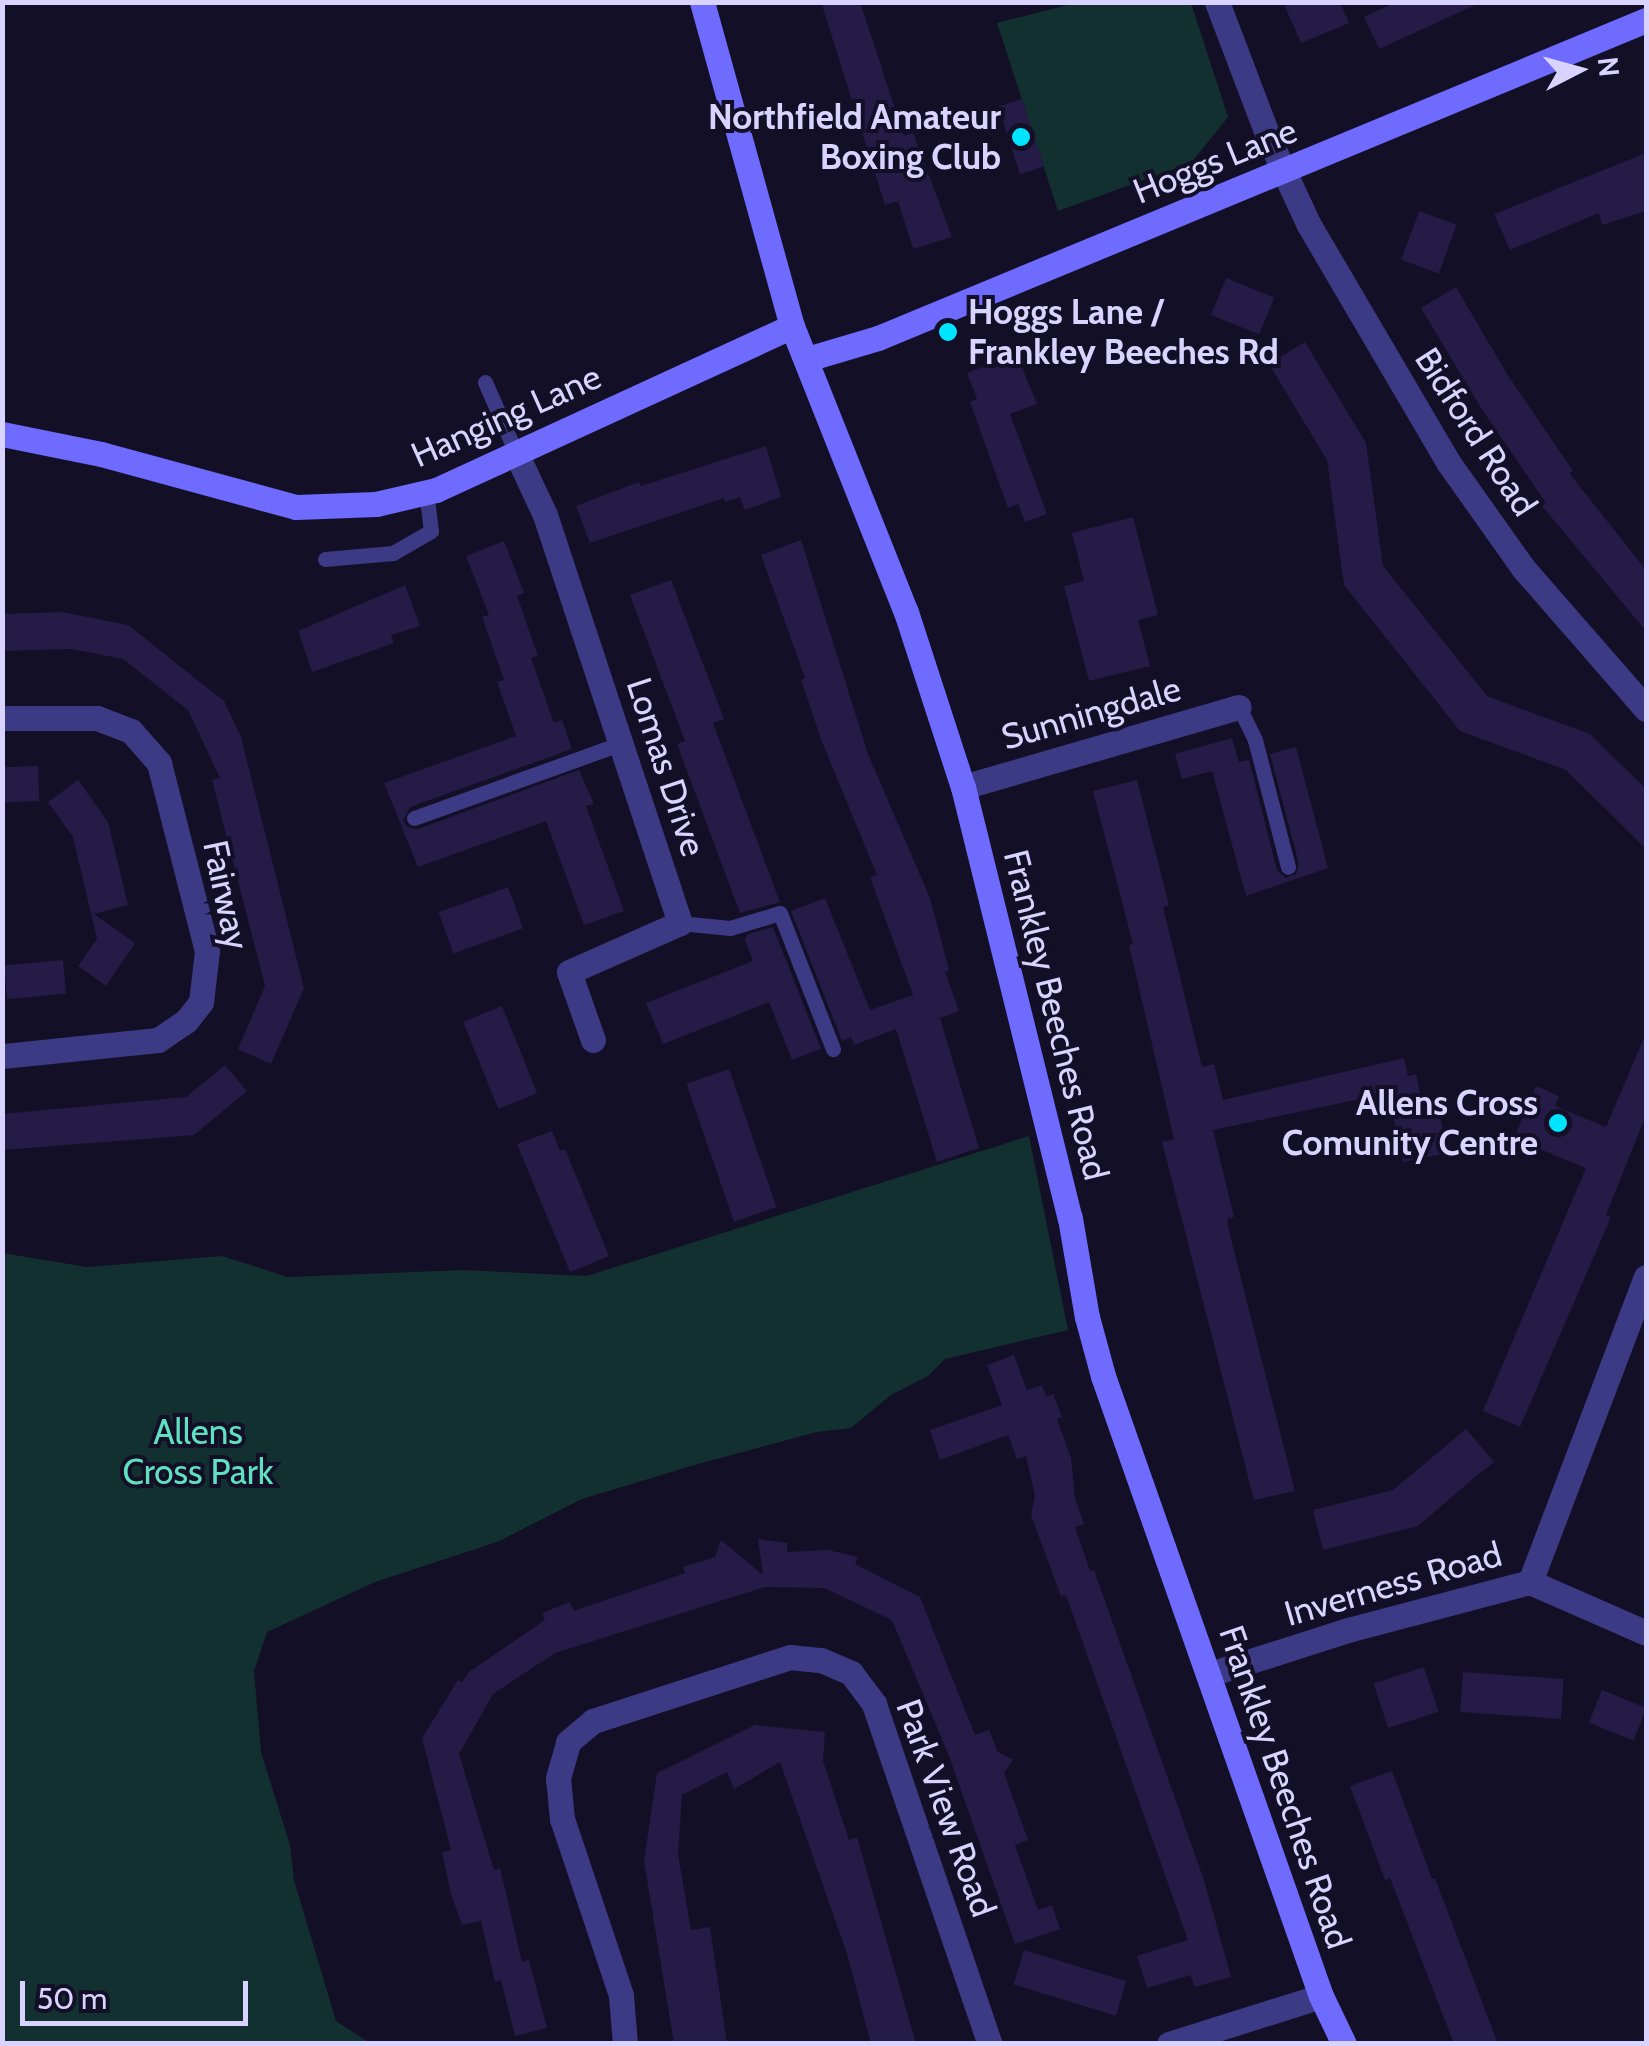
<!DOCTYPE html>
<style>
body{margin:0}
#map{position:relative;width:1649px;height:2046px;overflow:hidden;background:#130f26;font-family:Cabin,sans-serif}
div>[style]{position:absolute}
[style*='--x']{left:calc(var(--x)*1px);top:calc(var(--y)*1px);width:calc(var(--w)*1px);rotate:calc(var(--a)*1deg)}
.green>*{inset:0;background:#12302f}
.building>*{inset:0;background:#241b47;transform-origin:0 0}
.lane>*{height:15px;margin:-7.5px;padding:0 7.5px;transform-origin:7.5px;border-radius:7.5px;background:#3d3a85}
.street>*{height:25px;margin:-12.5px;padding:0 12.5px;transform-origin:12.5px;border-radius:12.5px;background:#3d3a85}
.secondary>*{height:25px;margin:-12.5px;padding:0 12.5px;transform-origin:12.5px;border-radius:12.5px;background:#6f6bff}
.dots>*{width:28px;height:28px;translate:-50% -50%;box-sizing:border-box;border:5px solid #130f26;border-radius:50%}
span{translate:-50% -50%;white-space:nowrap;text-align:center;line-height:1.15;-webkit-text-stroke:8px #130f26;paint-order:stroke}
.poi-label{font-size:35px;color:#d9d4ff;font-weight:700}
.right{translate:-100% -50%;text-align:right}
.left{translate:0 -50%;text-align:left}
.street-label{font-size:35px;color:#d9d4ff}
.park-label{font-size:35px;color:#5fe0c0}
.frame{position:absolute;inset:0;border:5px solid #d9d4ff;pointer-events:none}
.north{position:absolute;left:1529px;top:20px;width:100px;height:100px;-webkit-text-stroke:8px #130f26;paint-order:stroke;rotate:84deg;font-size:28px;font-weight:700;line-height:40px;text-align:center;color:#d9d4ff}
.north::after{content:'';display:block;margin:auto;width:35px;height:45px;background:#d9d4ff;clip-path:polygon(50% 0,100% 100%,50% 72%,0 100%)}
.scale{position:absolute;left:20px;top:1981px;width:228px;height:45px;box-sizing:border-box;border:5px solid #d9d4ff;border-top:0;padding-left:12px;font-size:30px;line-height:35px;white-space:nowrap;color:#d9d4ff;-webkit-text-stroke:8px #130f26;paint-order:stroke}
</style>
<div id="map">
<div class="green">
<div style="clip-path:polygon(1075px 3px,1191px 3px,1228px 117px,1191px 163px,1058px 211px,997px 23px)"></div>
<div style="clip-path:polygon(1029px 1136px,1068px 1330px,945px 1359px,928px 1376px,891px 1395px,851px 1428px,817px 1432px,691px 1466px,582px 1499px,497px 1542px,375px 1582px,267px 1632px,254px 1671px,261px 1752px,290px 1845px,294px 1880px,336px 2021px,370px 2043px,3px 2043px,2px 1253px,87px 1267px,222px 1256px,288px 1277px,463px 1270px,587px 1276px)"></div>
</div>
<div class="building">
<div style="clip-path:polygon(821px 2px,860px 2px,904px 136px,913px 133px,952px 237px,913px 249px,898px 201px,885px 205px)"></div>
<div style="clip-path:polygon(1283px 2px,1340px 2px,1349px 23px,1301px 43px)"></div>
<div style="clip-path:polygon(1396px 2px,1482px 2px,1379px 49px,1364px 17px)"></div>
<div style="left:1022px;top:99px;width:71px;height:25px;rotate:72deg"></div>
<div style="clip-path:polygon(1646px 153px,1646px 211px,1602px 225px,1599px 213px,1510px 250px,1494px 214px)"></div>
<div style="left:1419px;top:211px;width:40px;height:52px;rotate:20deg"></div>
<div style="left:1226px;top:278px;width:52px;height:40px;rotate:22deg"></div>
<div style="clip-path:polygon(1456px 287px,1507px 374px,1573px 471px,1569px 473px,1646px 570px,1646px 631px,1542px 506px,1546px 503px,1481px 408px,1421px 308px)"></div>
<div style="clip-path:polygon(1305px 342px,1366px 443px,1383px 566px,1487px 696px,1590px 734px,1646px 789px,1646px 849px,1566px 770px,1460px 731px,1344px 585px,1327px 460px,1269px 364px)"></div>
<div style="clip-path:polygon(1016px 353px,1037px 404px,1010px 414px,1047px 514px,1025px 522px,1018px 504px,1008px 508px,970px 402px,977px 399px,967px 373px)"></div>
<div style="clip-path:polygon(766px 446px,781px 497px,745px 510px,740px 497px,725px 502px,724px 498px,590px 543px,576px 506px,639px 482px,641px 486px)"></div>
<div style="clip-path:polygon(1133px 517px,1158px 615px,1138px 620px,1150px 666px,1089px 681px,1064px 586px,1084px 581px,1072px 533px)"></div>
<div style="clip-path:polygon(801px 540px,868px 754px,930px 898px,949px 970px,945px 972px,959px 1011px,940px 1018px,979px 1148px,937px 1162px,896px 1029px,854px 1045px,851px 1037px,842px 1041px,791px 911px,825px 898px,870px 1010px,913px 995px,870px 877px,877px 875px,822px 742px,801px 680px,805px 678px,761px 555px)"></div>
<div style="clip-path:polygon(504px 541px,524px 593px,517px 596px,538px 656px,531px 658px,554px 723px,562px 720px,572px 749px,410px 807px,403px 821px,408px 827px,418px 829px,579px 770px,594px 804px,586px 806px,624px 911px,584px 925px,546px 821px,418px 867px,384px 783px,516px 736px,497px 682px,504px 680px,482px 617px,489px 615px,466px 556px)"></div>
<div style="clip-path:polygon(671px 580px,724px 719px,713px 723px,780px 902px,740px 913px,677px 744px,685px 741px,630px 595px)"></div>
<div style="clip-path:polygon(405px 585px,420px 626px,391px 635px,394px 643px,312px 672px,298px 631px)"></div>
<div style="clip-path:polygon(62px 612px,128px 625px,224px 701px,241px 737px,304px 988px,271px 1064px,238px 1049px,265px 986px,212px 780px,220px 778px,188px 710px,123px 659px,72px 649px,2px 651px,2px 614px)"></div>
<div style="clip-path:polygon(1232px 738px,1239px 762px,1249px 760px,1277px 870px,1286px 878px,1296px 874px,1299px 864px,1270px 754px,1296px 747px,1328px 868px,1246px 896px,1212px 771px,1182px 779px,1175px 754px)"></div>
<div style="left:38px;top:766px;width:35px;height:36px;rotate:88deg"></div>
<div style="clip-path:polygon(78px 780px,108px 822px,128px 905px,94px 914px,135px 943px,106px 986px,78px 966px,97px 939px,73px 837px,48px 802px)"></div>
<div style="clip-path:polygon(1137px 780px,1169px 905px,1163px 907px,1202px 1067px,1214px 1064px,1223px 1100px,1404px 1058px,1408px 1076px,1416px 1074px,1425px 1115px,1439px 1112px,1448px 1153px,1403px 1162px,1388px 1093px,1213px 1130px,1234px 1217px,1227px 1219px,1230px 1235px,1295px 1491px,1254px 1500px,1162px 1142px,1174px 1139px,1129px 945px,1133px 944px,1093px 791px)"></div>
<div style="left:508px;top:887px;width:44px;height:74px;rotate:70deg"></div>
<div style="clip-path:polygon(773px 927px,821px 1049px,792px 1060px,769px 1002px,663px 1044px,646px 1003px,753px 961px,745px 940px,748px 934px)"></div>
<div style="left:63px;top:960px;width:34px;height:59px;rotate:85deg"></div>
<div style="left:502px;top:1006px;width:94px;height:42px;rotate:68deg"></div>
<div style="clip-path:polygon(1646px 1033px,1646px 1115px,1606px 1215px,1611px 1217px,1520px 1427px,1483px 1411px,1586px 1168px,1537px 1148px,1533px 1160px,1509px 1150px,1536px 1086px,1559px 1096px,1555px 1106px,1606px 1127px)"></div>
<div style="clip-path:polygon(225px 1065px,247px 1091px,194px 1135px,2px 1150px,2px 1114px,186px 1097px)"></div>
<div style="left:729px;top:1069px;width:146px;height:45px;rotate:71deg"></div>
<div style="clip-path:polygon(552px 1131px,560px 1151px,565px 1149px,609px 1256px,570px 1272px,517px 1144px)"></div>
<div style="clip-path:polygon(1014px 1355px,1027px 1390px,1042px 1385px,1046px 1397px,1053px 1394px,1062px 1417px,1057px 1419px,1071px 1458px,1075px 1498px,1084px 1524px,1075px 1527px,1090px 1571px,1094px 1570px,1204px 1880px,1231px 1977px,1194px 1987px,1191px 1975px,1147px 1988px,1137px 1956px,1188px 1940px,1066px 1595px,1061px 1596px,1031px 1515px,1035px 1496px,1026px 1456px,1017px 1459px,1008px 1435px,940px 1460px,930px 1430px,1002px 1405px,987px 1365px)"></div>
<div style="clip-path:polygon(1466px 1429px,1494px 1462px,1474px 1478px,1418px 1526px,1323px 1550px,1313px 1510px,1393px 1490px)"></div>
<div style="clip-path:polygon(758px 1539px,787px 1543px,787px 1552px,828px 1550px,858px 1557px,855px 1564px,920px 1597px,975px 1735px,989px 1730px,998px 1752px,1013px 1760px,1004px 1773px,1028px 1840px,1015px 1845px,1038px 1910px,1052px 1905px,1060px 1929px,1015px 1944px,949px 1756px,892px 1620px,824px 1588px,765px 1587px,555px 1653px,493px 1694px,459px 1754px,494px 1870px,500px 1868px,522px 1962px,529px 1960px,547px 2028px,515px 2036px,501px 1980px,495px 1982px,481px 1921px,462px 1925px,451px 1894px,442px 1852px,451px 1850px,422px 1738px,458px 1680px,462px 1682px,469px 1672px,545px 1620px,542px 1613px,570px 1602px,574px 1611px,685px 1573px,683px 1567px,715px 1557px,721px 1540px,763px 1575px)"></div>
<div style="left:1424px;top:1667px;width:47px;height:53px;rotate:72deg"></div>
<div style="left:1463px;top:1672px;width:101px;height:40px;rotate:4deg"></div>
<div style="left:1602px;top:1690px;width:48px;height:35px;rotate:22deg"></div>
<div style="clip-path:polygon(755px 1725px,825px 1732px,823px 1761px,849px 1840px,857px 1837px,916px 2044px,871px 2044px,847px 1954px,780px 1762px,734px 1789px,727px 1772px,682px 1795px,678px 1854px,691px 1930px,710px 1927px,727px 2044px,674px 2044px,644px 1861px,657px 1773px)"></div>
<div style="clip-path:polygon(1392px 1771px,1432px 1879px,1435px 1878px,1498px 2044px,1454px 2044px,1390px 1878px,1385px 1880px,1350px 1786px)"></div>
<div style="left:1024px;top:1950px;width:107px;height:36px;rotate:17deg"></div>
</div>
<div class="lane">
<div style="--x:485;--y:382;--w:77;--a:66.4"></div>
<div style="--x:325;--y:559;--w:68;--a:-5"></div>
<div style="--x:393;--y:553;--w:44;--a:-30.1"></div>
<div style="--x:431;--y:531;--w:39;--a:-97"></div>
<div style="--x:1239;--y:707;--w:37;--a:64"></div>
<div style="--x:1255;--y:740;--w:131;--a:75.4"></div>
<div style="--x:414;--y:818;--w:221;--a:-19.8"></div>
<div style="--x:680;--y:923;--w:50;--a:5.7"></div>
<div style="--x:730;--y:928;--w:52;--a:-16.7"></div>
<div style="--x:780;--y:913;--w:146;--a:68.7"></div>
</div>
<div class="street">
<div style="--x:1217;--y:2;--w:147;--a:69.2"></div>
<div style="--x:1269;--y:139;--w:95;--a:65.1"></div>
<div style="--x:1309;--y:225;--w:275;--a:59.6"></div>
<div style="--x:1448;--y:462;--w:130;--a:54.7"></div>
<div style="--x:1523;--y:568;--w:187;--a:48.9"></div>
<div style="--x:516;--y:453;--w:68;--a:64.9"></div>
<div style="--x:545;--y:515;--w:430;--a:71.7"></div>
<div style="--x:680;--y:923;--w:121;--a:156.2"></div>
<div style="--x:569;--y:972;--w:72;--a:70.6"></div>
<div style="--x:2;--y:718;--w:95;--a:0"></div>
<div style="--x:97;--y:718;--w:36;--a:21"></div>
<div style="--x:131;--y:731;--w:43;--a:48.8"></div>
<div style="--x:159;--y:763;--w:194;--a:75.7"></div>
<div style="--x:207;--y:951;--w:51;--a:96.7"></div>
<div style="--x:201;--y:1002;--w:24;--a:128"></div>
<div style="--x:186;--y:1021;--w:34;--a:146"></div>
<div style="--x:158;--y:1040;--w:157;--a:174.1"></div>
<div style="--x:963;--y:787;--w:287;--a:-16.2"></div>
<div style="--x:1530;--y:1582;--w:326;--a:-69.2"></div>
<div style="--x:1210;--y:1674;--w:145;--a:-17.7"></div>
<div style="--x:1348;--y:1630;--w:188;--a:-14.8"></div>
<div style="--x:1530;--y:1582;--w:127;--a:23.7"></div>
<div style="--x:625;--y:2044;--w:49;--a:-94.7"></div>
<div style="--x:621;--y:1995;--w:186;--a:-108.5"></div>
<div style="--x:562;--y:1819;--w:41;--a:-95.6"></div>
<div style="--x:558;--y:1778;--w:37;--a:-74"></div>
<div style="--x:568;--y:1742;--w:33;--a:-40"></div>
<div style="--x:593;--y:1721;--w:207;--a:-18"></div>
<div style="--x:790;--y:1657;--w:31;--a:6"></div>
<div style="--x:821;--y:1660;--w:33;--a:23"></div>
<div style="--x:851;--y:1673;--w:39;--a:53"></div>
<div style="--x:874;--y:1704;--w:359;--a:71.2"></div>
<div style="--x:1169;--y:2044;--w:159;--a:-17.5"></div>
</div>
<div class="secondary">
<div style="--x:702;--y:2;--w:336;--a:74.5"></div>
<div style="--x:792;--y:326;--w:308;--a:68.3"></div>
<div style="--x:906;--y:612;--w:184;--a:72"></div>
<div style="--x:963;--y:787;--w:444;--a:76.1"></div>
<div style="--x:1070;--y:1218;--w:100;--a:80.3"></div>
<div style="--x:1087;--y:1317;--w:61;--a:74.8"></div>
<div style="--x:1103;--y:1376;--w:657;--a:70.63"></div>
<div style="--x:1321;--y:1996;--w:53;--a:64.4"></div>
<div style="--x:807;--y:359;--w:74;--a:-16.5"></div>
<div style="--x:878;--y:338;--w:831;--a:-22.49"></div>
<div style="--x:2;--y:434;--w:101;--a:11.4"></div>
<div style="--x:101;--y:454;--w:202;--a:15.2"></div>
<div style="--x:296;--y:507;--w:80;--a:-2.1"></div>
<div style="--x:376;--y:504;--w:62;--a:-13.1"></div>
<div style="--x:436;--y:490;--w:392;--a:-24.7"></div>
</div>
<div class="dots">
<div style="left:1021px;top:137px;background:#00e5ff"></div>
<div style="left:948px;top:332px;background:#00e5ff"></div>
<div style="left:1558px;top:1123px;background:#00e5ff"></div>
</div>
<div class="poi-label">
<span class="right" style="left:1001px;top:137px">Northfield Amateur<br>Boxing Club</span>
<span class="left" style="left:968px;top:332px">Hoggs Lane /<br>Frankley Beeches Rd</span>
<span class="right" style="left:1538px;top:1123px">Allens Cross<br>Comunity Centre</span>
</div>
<div class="street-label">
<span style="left:1215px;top:161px;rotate:-22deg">Hoggs Lane</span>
<span style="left:506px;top:416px;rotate:-24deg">Hanging Lane</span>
<span style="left:1476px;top:432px;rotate:57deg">Bidford Road</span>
<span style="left:1091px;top:713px;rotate:-16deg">Sunningdale</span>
<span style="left:666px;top:767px;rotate:72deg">Lomas Drive</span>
<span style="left:226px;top:895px;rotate:78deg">Fairway</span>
<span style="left:1056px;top:1015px;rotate:76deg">Frankley Beeches Road</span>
<span style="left:1393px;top:1584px;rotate:-16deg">Inverness Road</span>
<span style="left:1285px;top:1787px;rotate:71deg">Frankley Beeches Road</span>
<span style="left:946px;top:1808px;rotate:70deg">Park View Road</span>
</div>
<div class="park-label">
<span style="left:198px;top:1452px">Allens<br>Cross Park</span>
</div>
<div class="frame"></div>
<div class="north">N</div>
<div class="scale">50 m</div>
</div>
